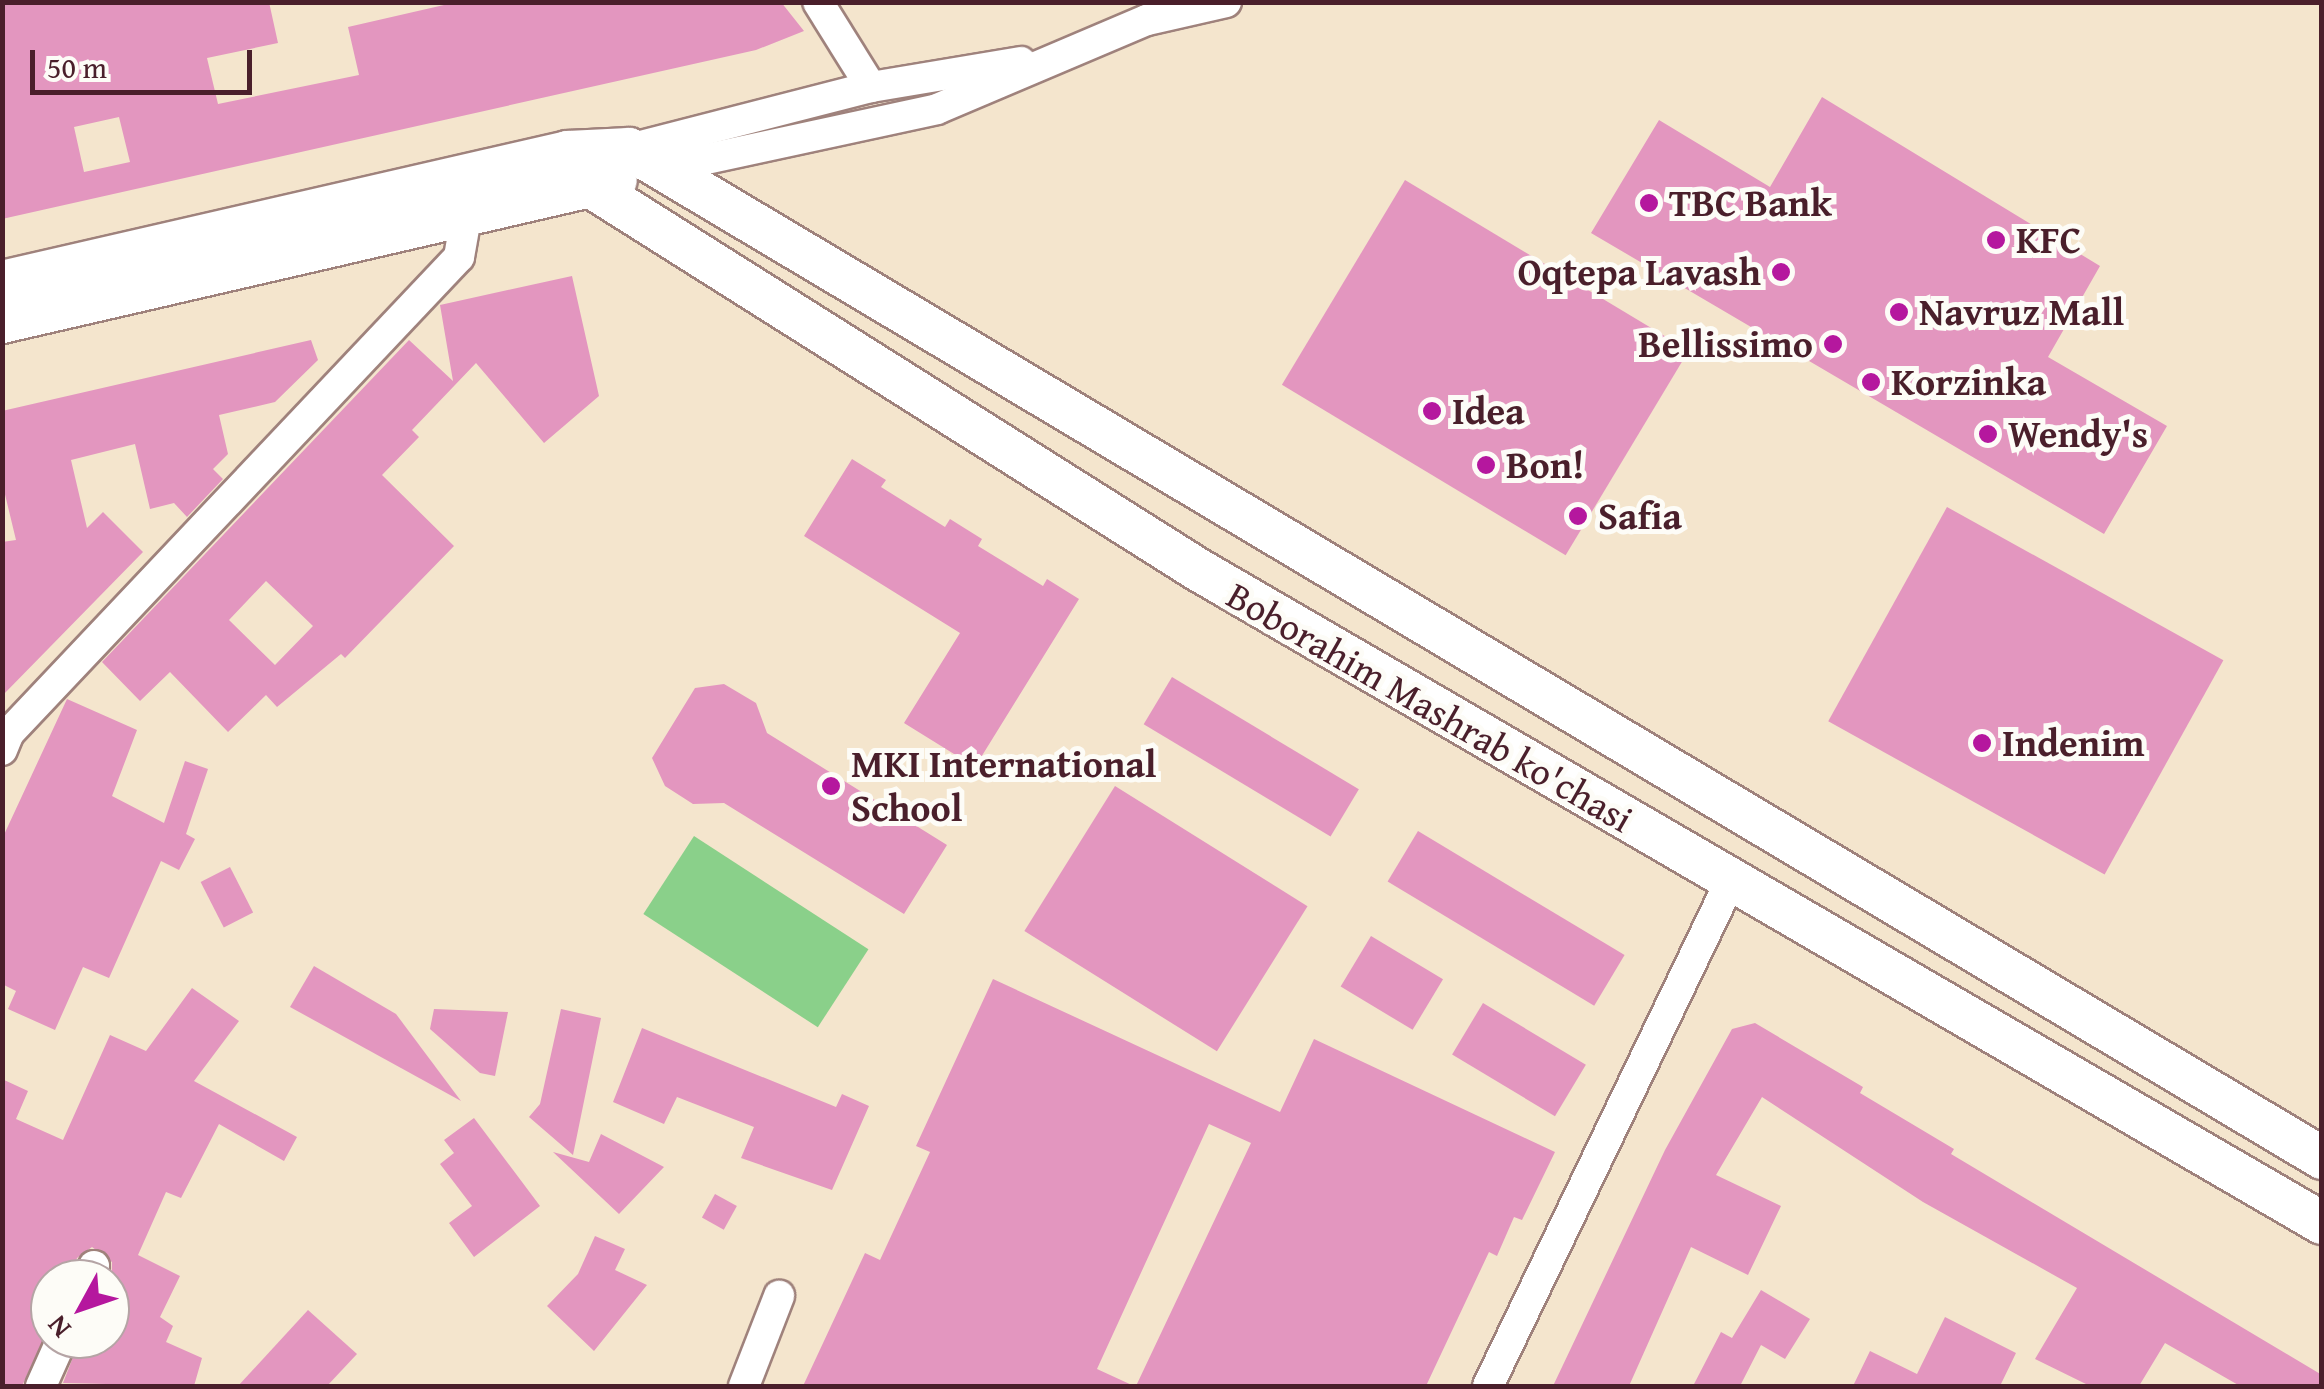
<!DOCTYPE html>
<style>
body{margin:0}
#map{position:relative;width:2324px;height:1389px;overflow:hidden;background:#f4e5cd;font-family:"Gentium Book Plus",serif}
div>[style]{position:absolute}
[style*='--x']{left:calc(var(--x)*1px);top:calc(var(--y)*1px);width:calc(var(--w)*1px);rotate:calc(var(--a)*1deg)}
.green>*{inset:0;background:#8ad08a;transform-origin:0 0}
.building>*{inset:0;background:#e396bf;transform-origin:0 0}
.roads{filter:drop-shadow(2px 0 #9f827c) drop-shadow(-2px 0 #9f827c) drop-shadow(0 2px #9f827c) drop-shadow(0 -2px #9f827c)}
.street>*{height:30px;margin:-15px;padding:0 15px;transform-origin:15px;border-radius:15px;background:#fff}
.secondary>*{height:42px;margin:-21px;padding:0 21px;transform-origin:21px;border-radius:21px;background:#fff}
.dots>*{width:28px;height:28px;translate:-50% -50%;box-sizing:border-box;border:5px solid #fdfcf7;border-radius:50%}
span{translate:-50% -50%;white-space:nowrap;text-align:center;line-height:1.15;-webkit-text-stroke:10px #fdfcf7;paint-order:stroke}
.poi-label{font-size:38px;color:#4a1f2b;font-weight:700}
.left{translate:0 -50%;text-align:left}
.right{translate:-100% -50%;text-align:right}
.street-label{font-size:38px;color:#4a1f2b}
.frame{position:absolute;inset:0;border:5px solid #4a1f2b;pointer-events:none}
.north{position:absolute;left:30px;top:1259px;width:100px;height:100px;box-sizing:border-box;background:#fdfcf7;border:2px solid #b5a4a5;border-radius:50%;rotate:230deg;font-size:28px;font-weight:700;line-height:40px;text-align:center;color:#4a1f2b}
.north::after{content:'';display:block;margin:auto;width:35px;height:45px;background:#b5179e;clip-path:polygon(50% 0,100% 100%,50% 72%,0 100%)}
.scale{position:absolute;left:30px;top:50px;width:222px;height:45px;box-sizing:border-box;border:5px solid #4a1f2b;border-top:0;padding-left:12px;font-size:30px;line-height:35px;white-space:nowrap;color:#4a1f2b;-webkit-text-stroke:8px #fdfcf7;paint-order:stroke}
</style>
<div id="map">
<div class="green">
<div style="left:694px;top:836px;width:208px;height:93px;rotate:33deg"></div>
</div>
<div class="building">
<div style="clip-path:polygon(evenodd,2px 2px,269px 2px,278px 43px,207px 58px,218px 104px,359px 75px,348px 27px,457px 2px,781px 2px,804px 31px,756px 50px,2px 219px,2px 2px,119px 117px,130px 162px,84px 172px,74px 127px,119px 117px)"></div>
<div style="clip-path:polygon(1822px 97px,2100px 266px,2048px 357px,2167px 426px,2104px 534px,1591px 233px,1659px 120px,1770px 187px)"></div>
<div style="left:1405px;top:180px;width:331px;height:239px;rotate:31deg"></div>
<div style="clip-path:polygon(evenodd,572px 276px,599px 396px,544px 443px,476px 363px,412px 430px,419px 437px,382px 475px,454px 546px,345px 658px,341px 654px,277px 707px,266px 695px,228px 732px,170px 672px,140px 701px,102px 662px,409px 340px,453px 381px,440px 305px,572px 276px,266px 581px,313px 626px,275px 665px,229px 620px,266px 581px)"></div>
<div style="clip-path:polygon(311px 340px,318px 360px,275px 402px,219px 415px,228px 454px,213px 469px,223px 479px,187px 517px,174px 503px,150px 509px,135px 444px,71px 460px,87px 528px,103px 512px,143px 552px,2px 696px,2px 542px,16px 540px,2px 482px,2px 411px)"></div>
<div style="clip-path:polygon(852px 459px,886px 480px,881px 487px,945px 527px,950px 519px,982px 539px,978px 546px,1043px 586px,1047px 579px,1079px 599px,975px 767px,904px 723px,960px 633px,804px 536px)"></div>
<div style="left:1947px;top:507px;width:316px;height:245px;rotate:29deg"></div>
<div style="left:1172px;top:677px;width:218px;height:55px;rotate:31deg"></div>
<div style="clip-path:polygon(724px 684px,756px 703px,767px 733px,947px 845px,904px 914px,724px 803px,693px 804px,665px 786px,652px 758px,695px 688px)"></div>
<div style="clip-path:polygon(67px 699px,137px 730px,112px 796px,164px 823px,185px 761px,208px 769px,186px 834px,195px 839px,179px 870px,161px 861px,109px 978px,83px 967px,55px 1030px,8px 1009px,16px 991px,2px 984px,2px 839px)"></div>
<div style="left:1115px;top:786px;width:227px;height:171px;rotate:32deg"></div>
<div style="left:1418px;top:831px;width:241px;height:59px;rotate:31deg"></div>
<div style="left:230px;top:867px;width:51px;height:33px;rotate:63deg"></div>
<div style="left:1371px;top:936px;width:84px;height:59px;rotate:31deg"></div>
<div style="clip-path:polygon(314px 966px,396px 1014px,461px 1101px,290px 1007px)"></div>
<div style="clip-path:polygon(993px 979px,1280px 1112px,1314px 1039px,1555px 1152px,1522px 1220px,1514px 1217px,1497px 1256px,1489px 1252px,1426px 1386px,1136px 1386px,1251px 1143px,1209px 1124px,1097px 1369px,1134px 1386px,803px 1386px,865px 1253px,880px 1260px,930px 1152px,916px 1146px)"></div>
<div style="clip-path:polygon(192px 988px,239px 1021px,194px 1081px,297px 1137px,284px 1161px,219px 1124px,181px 1198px,166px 1192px,138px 1255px,180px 1276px,160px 1317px,173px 1326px,166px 1342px,202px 1358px,194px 1386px,63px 1383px,80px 1339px,110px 1339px,112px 1262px,92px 1247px,77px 1258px,71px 1279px,50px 1279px,50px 1325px,22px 1386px,2px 1386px,2px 1079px,28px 1091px,16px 1119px,63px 1140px,110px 1035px,146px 1051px)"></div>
<div style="left:1483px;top:1003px;width:120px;height:60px;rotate:31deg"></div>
<div style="clip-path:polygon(434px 1009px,508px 1012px,495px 1076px,480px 1073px,430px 1029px)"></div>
<div style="clip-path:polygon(561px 1009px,601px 1018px,573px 1155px,529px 1117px,540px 1104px)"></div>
<div style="clip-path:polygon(1755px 1023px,1863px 1087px,1860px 1093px,1954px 1149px,1951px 1154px,2322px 1375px,2322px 1386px,2240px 1386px,2165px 1343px,2139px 1386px,2090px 1386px,2035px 1359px,2077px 1288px,1923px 1202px,1762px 1097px,1716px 1175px,1781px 1206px,1748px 1275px,1691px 1247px,1629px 1386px,1553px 1386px,1665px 1150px,1732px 1029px)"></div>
<div style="clip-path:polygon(642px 1028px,836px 1107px,842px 1094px,869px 1106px,832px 1190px,741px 1158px,754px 1127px,677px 1097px,664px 1124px,613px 1102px)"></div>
<div style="clip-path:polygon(474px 1118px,540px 1206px,474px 1257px,449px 1223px,472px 1206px,440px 1164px,454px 1153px,444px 1140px)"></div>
<div style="clip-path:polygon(601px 1134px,664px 1167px,619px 1214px,553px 1152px,589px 1162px)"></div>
<div style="left:715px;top:1194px;width:25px;height:27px;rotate:29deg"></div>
<div style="clip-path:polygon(595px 1236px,625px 1249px,615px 1270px,647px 1285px,594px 1351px,547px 1306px,578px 1274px)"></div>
<div style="clip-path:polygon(1761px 1290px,1810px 1319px,1785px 1359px,1761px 1345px,1740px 1386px,1693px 1386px,1721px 1332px,1732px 1338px)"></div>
<div style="clip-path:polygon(308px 1310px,357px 1354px,327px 1386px,238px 1386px)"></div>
<div style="clip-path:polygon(1945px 1317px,2016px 1353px,2000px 1386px,1853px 1386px,1870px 1351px,1917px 1374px)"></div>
</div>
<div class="roads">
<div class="street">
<div style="--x:818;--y:2;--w:100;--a:58.1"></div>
<div style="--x:629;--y:149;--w:250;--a:-14.4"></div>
<div style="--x:871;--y:87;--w:152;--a:-9.5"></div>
<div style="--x:665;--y:168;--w:278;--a:-12.2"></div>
<div style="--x:937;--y:109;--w:228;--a:-23"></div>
<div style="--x:1147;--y:20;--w:81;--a:-12.8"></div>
<div style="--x:2;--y:750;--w:18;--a:-68"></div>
<div style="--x:9;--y:733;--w:655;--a:-46.61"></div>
<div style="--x:459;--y:257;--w:39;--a:-80"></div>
<div style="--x:89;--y:1279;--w:14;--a:-69"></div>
<div style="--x:41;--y:1386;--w:51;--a:-65.9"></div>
<div style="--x:744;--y:1386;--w:97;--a:-68.7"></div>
<div style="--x:1488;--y:1386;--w:559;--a:-64.35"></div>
</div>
<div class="secondary">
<div style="--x:568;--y:152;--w:40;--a:57.1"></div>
<div style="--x:590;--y:186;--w:718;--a:32.25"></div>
<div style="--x:1197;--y:569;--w:1301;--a:30.17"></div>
<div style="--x:2;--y:282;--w:581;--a:-12.94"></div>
<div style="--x:568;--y:152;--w:61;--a:-2.8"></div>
<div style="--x:629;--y:149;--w:1971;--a:30.79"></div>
<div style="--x:2;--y:322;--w:630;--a:-13.02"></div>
</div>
</div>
<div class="dots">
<div style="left:1649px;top:203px;background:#b5179e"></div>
<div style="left:1996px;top:240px;background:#b5179e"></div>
<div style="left:1781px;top:272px;background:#b5179e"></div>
<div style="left:1899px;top:312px;background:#b5179e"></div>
<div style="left:1833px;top:344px;background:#b5179e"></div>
<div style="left:1871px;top:382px;background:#b5179e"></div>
<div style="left:1432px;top:411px;background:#b5179e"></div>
<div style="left:1988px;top:434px;background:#b5179e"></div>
<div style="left:1486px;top:465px;background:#b5179e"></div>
<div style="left:1578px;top:516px;background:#b5179e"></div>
<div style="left:1982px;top:743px;background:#b5179e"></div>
<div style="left:831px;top:786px;background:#b5179e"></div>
</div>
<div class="poi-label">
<span class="left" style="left:1669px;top:203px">TBC Bank</span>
<span class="left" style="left:2016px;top:240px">KFC</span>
<span class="right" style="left:1761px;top:272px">Oqtepa Lavash</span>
<span class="left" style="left:1919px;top:312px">Navruz Mall</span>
<span class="right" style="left:1813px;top:344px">Bellissimo</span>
<span class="left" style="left:1891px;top:382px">Korzinka</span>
<span class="left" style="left:1452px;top:411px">Idea</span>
<span class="left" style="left:2008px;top:434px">Wendy's</span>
<span class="left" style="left:1506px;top:465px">Bon!</span>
<span class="left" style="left:1598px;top:516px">Safia</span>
<span class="left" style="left:2002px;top:743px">Indenim</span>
<span class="left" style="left:851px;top:786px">MKI International<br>School</span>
</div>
<div class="street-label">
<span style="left:1430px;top:707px;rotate:30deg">Boborahim Mashrab ko'chasi</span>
</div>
<div class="frame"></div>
<div class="north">N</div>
<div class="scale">50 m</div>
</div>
